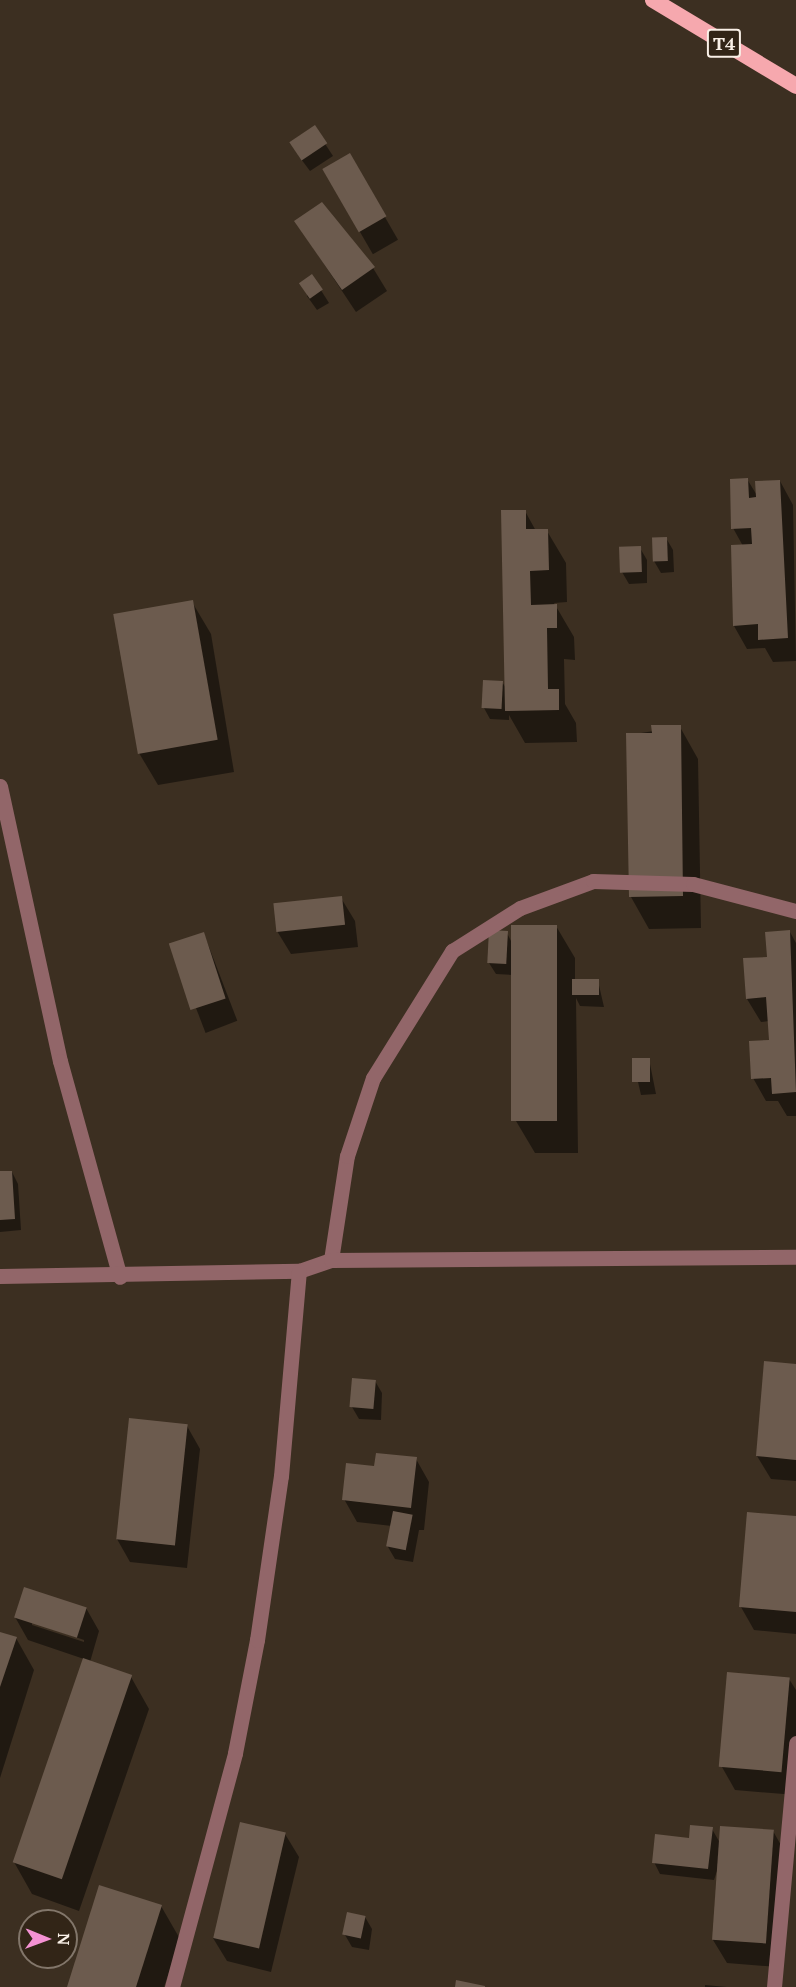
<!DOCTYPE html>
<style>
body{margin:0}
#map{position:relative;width:796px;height:1987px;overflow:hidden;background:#3c2f21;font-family:"PT Serif",serif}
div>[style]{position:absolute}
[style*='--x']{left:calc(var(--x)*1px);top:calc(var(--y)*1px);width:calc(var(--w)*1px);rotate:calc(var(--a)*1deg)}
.shadow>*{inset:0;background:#0007;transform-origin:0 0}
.building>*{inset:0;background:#6c5b4e;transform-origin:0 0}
.minor>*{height:15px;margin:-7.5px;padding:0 7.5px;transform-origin:7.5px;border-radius:7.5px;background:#926669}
.trunk>*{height:16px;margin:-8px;padding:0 8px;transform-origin:8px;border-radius:8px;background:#f6a8ae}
span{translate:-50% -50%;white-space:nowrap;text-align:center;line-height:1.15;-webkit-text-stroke:6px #322517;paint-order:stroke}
.shield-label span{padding:2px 4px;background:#322517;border:2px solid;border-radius:4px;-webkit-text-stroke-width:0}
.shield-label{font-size:18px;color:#f9f0e7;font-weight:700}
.north{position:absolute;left:18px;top:1909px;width:60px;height:60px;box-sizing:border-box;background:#322517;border:2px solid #82766a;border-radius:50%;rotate:91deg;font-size:16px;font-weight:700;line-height:24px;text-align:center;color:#f9f0e7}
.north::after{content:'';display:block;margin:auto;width:21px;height:27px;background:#f491d3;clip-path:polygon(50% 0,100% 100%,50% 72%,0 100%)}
</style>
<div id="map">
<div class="shadow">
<div style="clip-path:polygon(314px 127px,333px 156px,310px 171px,298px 155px)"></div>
<div style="left:349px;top:155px;width:98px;height:29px;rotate:60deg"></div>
<div style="clip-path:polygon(296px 222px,373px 268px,387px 291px,356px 312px)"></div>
<div style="clip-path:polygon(312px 276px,329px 303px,317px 310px,307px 296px)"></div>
<div style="clip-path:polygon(747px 479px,758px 497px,780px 481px,793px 505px,796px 661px,773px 662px,765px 648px,747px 649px,734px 626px,743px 546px,733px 528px)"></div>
<div style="clip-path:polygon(525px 511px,536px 531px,547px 531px,566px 563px,567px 602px,554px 603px,574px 637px,575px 660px,564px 659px,565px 704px,576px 723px,577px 742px,525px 743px,509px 715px,509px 720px,490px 719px,484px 708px,502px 682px,506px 688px)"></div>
<div style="clip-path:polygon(666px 538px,673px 550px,674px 572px,661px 573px,654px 561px)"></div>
<div style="clip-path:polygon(640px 548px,647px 560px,647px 583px,629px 584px,622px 572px)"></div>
<div style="clip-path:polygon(192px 602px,211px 634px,234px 772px,158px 785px,139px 753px)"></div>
<div style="clip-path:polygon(680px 727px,698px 759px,701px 928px,649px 929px,631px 897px,628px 735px)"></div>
<div style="clip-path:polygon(341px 898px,355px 921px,358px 947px,291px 954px,277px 931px)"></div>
<div style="clip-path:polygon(556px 926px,575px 958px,575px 980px,598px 981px,604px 1007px,580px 1006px,576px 998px,578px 1153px,535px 1153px,516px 1121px,513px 975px,496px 974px,489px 963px,507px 933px,512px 943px)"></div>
<div style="clip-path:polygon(790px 932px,796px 943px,796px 1116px,787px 1116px,778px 1101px,766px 1101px,753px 1078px,770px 1041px,769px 1021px,761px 1022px,747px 999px)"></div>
<div style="left:204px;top:934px;width:93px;height:34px;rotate:69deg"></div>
<div style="clip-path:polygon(649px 1059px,656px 1094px,641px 1095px,633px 1060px)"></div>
<div style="clip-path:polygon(12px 1172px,18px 1184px,21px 1230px,0 1232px,0 1173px)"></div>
<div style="clip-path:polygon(796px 1365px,796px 1481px,771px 1479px,757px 1456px)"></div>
<div style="clip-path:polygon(375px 1381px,382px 1393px,381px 1420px,359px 1419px,352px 1407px)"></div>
<div style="clip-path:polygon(187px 1426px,200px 1449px,187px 1568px,130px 1562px,117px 1539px)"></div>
<div style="clip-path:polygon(416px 1459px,429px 1482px,424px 1530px,419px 1530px,413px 1562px,395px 1559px,388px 1547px,392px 1526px,357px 1522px,344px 1499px)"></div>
<div style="clip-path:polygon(796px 1518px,796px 1634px,754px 1630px,741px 1607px)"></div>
<div style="clip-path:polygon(evenodd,86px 1608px,99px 1631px,90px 1662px,131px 1677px,149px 1709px,79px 1911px,32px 1894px,14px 1862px,84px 1659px,28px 1640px,15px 1617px,86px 1608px,32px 1622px,84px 1640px,84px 1642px,32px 1625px,32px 1622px)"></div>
<div style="clip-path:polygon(0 1633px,16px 1638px,34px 1670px,0 1778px)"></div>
<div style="clip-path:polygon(789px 1679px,796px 1690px,796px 1795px,735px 1790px,722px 1767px)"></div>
<div style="clip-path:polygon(712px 1829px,720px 1843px,773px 1831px,786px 1854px,778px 1967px,727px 1963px,713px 1940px,718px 1868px,714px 1880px,660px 1874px,654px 1862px)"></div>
<div style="clip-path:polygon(285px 1834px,299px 1857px,271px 1972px,227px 1961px,213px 1938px)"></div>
<div style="clip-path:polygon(161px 1906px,180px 1939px,164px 1987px,68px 1987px)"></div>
<div style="clip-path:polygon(365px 1917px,372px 1929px,369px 1950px,352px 1947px,345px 1935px)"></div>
<div style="clip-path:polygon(705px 1985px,727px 1987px,705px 1987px)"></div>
</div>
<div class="building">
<div style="left:315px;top:125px;width:22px;height:31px;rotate:56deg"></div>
<div style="left:350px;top:153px;width:73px;height:32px;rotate:60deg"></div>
<div style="clip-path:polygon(322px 202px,375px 267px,342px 290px,294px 221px)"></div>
<div style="left:312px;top:274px;width:19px;height:16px;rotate:55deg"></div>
<div style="clip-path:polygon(748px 478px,749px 498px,756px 497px,755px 481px,780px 480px,788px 638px,758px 640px,758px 624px,733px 626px,731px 545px,752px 544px,751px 528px,731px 529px,730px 479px)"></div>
<div style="clip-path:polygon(501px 510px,526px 510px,526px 529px,548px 529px,549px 570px,530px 571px,531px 605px,557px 604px,557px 628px,547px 628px,548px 689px,559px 689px,559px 710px,505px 711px)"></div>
<div style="left:667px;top:537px;width:24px;height:15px;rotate:88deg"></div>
<div style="left:641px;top:546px;width:26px;height:22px;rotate:88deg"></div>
<div style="left:193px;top:600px;width:142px;height:81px;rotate:80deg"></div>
<div style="left:483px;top:680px;width:20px;height:28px;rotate:3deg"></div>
<div style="clip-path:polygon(651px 725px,681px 725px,683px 896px,629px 897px,626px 733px,652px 733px)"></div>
<div style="left:342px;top:896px;width:29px;height:69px;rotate:84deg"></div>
<div style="left:511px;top:925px;width:46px;height:196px"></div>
<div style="left:489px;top:930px;width:19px;height:33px;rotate:3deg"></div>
<div style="clip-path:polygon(790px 930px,796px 1092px,772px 1094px,771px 1078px,751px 1079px,749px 1041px,769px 1040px,766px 997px,746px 999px,743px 958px,767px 957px,765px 932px)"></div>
<div style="left:204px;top:932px;width:70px;height:37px;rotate:72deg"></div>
<div style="left:572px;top:979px;width:27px;height:16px"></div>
<div style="left:650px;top:1058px;width:24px;height:18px;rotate:90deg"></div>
<div style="clip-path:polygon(0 1171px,12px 1171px,15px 1219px,0 1220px)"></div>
<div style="clip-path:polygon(764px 1361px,796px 1364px,796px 1460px,756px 1456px)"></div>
<div style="left:352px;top:1378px;width:24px;height:29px;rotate:5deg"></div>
<div style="left:129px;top:1418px;width:59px;height:122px;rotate:6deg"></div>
<div style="clip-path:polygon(376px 1453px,417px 1457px,411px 1508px,342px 1500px,346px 1463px,374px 1466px)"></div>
<div style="left:393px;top:1511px;width:20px;height:36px;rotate:11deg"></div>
<div style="clip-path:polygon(747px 1512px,796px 1516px,796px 1612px,739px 1607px)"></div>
<div style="left:24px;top:1587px;width:66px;height:32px;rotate:18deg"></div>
<div style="clip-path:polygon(0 1632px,17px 1637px,0 1687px)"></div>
<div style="left:83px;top:1658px;width:52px;height:216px;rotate:19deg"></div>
<div style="left:727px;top:1672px;width:63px;height:95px;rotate:5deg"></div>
<div style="left:240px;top:1822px;width:47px;height:119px;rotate:13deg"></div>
<div style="clip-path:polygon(690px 1825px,713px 1827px,708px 1869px,652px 1863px,655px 1834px,689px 1838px)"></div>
<div style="left:720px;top:1826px;width:54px;height:114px;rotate:4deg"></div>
<div style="clip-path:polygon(99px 1885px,162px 1905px,136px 1987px,67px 1987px)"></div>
<div style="left:347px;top:1912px;width:19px;height:23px;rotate:12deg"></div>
<div style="clip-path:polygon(456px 1980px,485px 1986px,485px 1987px,455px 1987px)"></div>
</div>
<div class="minor">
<div style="--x:0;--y:786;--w:281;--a:77.7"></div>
<div style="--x:60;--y:1061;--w:224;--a:74.5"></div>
<div style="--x:331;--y:1260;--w:105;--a:-81.3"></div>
<div style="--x:347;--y:1156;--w:82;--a:-71.6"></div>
<div style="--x:373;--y:1078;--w:150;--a:-58.1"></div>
<div style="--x:452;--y:951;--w:80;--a:-32.3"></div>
<div style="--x:520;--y:908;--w:78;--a:-20.3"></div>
<div style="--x:593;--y:881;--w:100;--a:1.7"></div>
<div style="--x:693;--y:884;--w:106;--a:14.7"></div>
<div style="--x:0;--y:1276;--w:299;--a:-1"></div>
<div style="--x:299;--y:1271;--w:34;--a:-19"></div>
<div style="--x:331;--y:1260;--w:465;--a:-0.4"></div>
<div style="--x:172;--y:1987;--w:242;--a:-74.9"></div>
<div style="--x:235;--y:1753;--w:115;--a:-79"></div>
<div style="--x:257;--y:1640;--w:166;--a:-81.7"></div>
<div style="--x:281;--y:1476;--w:206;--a:-85"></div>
<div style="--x:774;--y:1987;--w:245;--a:-84.8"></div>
</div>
<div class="trunk">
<div style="--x:653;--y:0;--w:167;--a:31"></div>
</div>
<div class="shield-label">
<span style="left:724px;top:43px">T4</span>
</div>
<div class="north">N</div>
</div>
